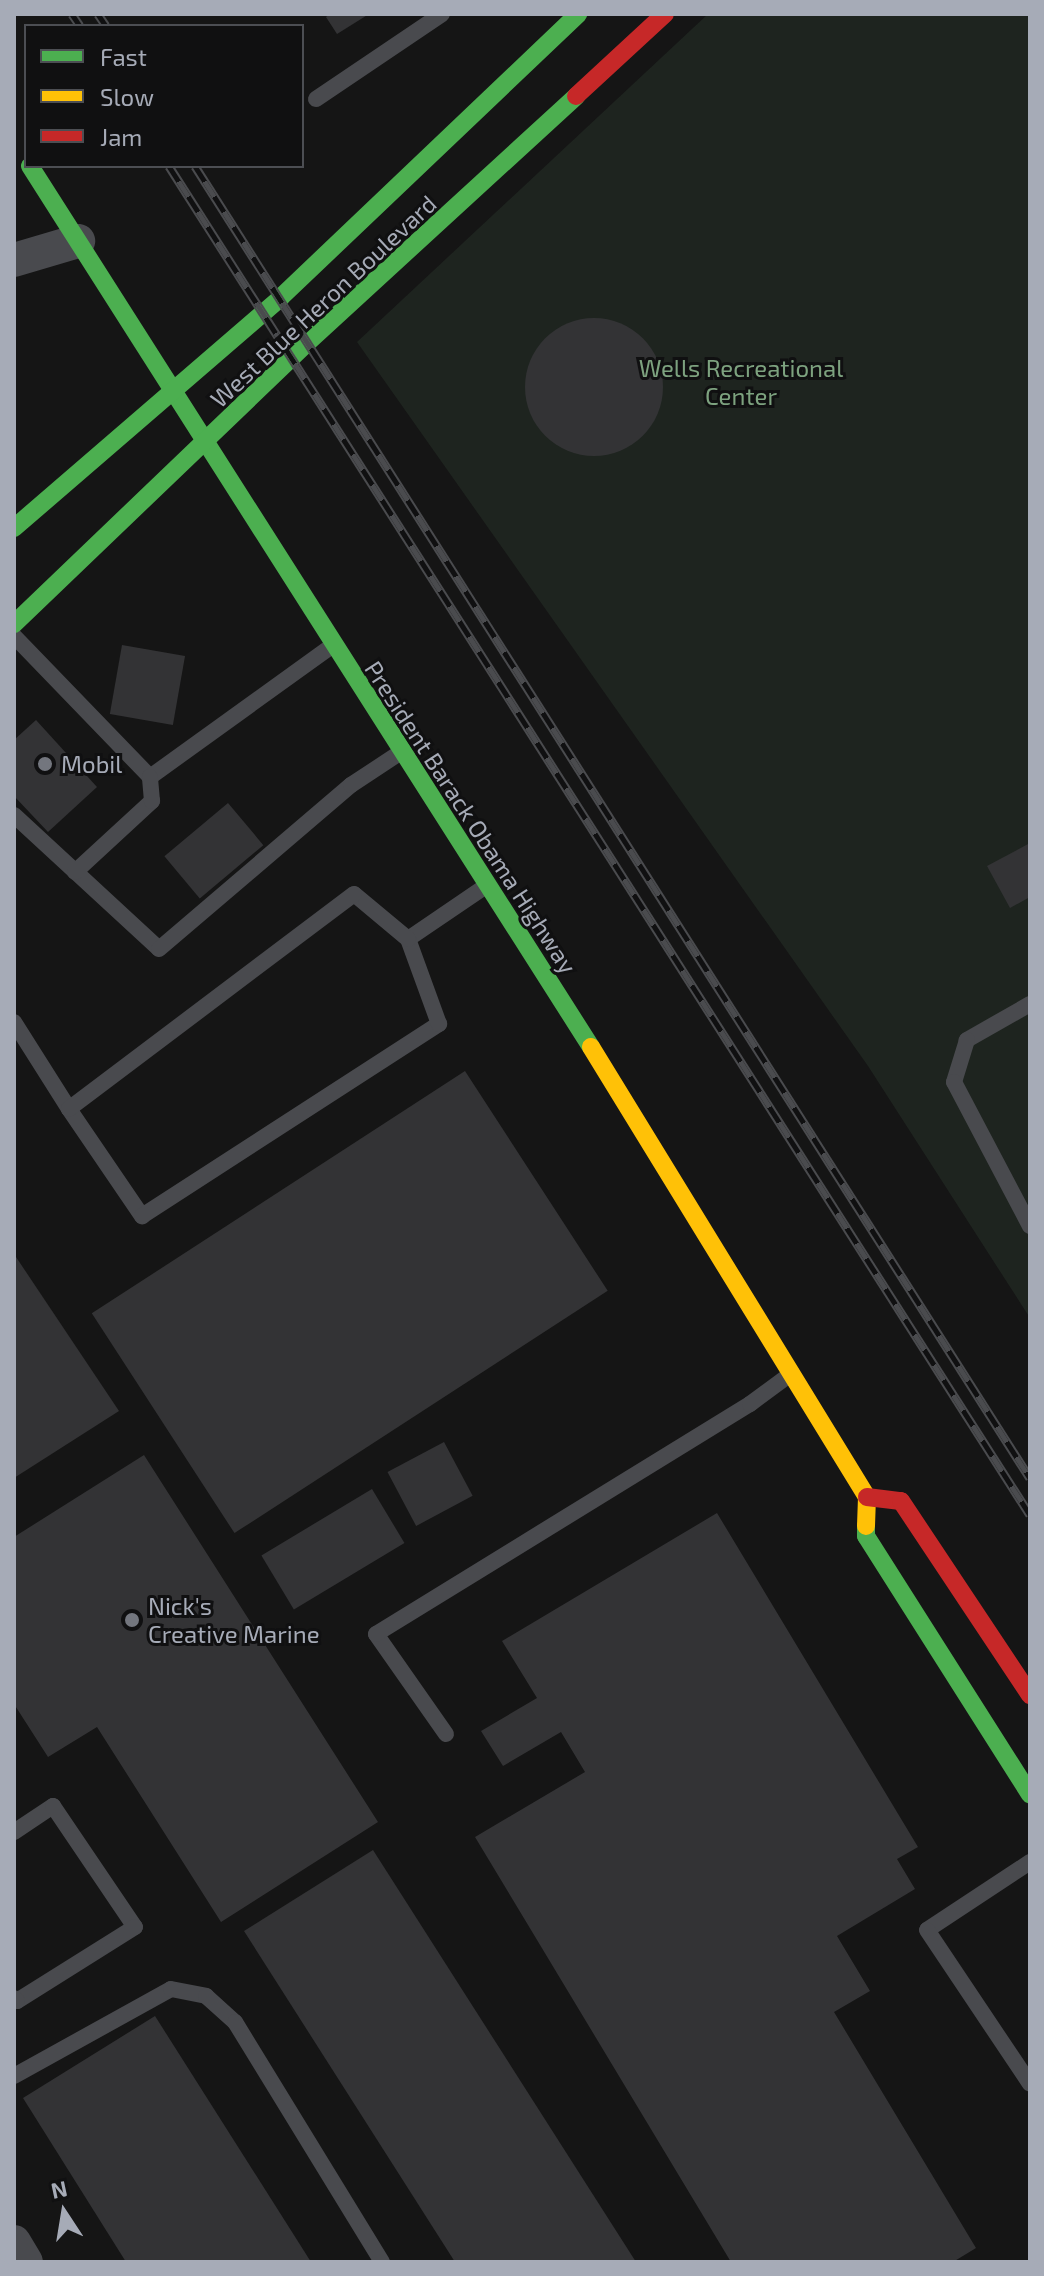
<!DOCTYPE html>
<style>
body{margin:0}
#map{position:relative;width:1044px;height:2276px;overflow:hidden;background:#151515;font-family:"Exo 2",sans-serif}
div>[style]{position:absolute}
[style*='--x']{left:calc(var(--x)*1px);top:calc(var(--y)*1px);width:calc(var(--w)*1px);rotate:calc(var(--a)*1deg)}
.green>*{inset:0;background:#1e241f}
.building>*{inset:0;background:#333335;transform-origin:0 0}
.round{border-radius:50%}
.lane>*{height:16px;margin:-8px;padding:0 8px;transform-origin:8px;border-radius:8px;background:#494a4e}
.street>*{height:34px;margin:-17px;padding:0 17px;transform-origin:17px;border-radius:17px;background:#494a4e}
.fast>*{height:18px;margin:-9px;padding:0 9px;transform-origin:9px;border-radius:9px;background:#4caf50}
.slow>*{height:18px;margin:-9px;padding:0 9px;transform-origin:9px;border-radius:9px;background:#ffc107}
.jam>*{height:18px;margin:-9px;padding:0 9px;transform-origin:9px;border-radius:9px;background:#c62828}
.rail>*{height:9px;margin-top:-4.5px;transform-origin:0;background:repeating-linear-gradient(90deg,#101011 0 18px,#4a4b4e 0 36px);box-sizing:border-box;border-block:2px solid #4a4b4e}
.dots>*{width:22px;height:22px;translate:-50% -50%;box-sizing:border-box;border:4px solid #101011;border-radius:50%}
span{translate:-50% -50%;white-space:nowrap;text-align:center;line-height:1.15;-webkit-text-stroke:6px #101011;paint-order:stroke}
.street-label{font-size:24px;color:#a6abb7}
.park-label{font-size:24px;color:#7da27f}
.poi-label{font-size:24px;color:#a6abb7}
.left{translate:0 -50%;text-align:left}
.frame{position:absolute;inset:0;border:16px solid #a6abb7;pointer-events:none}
.legend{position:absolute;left:24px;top:24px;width:280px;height:144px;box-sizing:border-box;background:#101011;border:2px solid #4c4e53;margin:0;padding:10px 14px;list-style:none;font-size:24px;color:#a6abb7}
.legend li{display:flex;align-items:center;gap:16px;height:40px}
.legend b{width:40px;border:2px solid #4c4e53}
.north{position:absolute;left:24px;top:2172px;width:80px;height:80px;-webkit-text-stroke:6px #101011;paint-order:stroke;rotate:348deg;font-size:22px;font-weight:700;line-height:32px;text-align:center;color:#a6abb7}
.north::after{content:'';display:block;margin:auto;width:28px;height:36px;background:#a6abb7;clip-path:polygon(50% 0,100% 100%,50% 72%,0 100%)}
</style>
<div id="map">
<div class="green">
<div style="clip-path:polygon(708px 14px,1030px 14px,1030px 1318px,868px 1066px,357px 342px)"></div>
</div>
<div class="building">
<div style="clip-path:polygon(330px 14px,369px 14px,337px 34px,326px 17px)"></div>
<div class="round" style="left:525px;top:318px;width:138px;height:138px"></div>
<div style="left:122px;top:645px;width:64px;height:70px;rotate:10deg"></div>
<div style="clip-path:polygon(36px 720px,97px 787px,48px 832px,14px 796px,14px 740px)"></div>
<div style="left:228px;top:803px;width:55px;height:83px;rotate:50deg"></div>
<div style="clip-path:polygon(1030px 843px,1030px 897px,1010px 908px,987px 866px)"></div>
<div style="left:465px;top:1071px;width:262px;height:445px;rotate:57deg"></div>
<div style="clip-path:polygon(14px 1254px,119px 1411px,14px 1478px)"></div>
<div style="left:444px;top:1442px;width:61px;height:64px;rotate:62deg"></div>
<div style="clip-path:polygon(144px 1455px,378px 1822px,221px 1922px,97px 1727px,48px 1757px,14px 1704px,14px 1537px)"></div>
<div style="left:372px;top:1489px;width:63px;height:129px;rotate:59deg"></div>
<div style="clip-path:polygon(717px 1513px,918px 1847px,897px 1859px,915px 1889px,837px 1936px,870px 1991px,834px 2012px,976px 2248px,953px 2262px,731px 2262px,475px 1837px,585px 1772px,561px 1732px,503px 1766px,481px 1731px,537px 1698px,502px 1641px)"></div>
<div style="clip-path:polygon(373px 1850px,636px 2262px,455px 2262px,244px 1931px)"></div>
<div style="clip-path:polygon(155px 2016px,311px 2262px,126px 2262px,23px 2098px)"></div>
</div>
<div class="lane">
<div style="--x:316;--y:99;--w:152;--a:-34"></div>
<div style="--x:14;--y:636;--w:196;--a:46"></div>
<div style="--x:150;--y:777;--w:222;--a:-35.8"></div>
<div style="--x:14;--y:815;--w:197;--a:42.7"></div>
<div style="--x:159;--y:949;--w:253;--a:-40.5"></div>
<div style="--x:351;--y:785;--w:60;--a:-33.4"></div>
<div style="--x:75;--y:872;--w:105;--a:-42.7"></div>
<div style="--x:152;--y:801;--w:24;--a:-95"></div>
<div style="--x:408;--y:939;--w:94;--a:-34.2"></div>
<div style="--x:1030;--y:1004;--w:73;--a:150.3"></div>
<div style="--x:967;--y:1040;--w:44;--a:107.2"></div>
<div style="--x:954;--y:1082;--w:163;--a:62.2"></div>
<div style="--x:14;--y:1022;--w:103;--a:57.7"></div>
<div style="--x:69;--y:1109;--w:130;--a:55.7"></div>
<div style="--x:142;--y:1216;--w:354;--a:-32.9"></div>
<div style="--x:439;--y:1024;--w:90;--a:-110"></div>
<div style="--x:408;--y:939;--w:70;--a:-140.2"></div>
<div style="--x:354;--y:894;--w:357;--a:143"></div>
<div style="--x:446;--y:1734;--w:122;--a:-125"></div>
<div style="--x:376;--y:1634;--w:439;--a:-31.6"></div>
<div style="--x:750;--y:1404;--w:52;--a:-36.4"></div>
<div style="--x:14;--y:1832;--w:47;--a:-33.7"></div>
<div style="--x:53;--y:1806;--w:146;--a:55.9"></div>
<div style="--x:135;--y:1927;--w:139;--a:147.9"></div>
<div style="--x:17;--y:2001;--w:4;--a:-135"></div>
<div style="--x:1030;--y:1862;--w:123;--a:146.6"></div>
<div style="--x:927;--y:1930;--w:185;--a:56.2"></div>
<div style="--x:14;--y:2076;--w:179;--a:-29"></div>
<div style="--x:171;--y:1989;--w:36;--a:11"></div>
<div style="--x:206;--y:1996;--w:39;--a:42"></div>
<div style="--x:235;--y:2022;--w:281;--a:58.5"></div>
</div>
<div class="street">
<div style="--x:14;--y:260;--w:67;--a:-16.5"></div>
<div style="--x:14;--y:2242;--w:23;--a:59"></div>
</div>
<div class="fast">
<div style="--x:30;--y:166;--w:1044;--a:57.51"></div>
<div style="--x:14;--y:528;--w:352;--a:-40.8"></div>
<div style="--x:280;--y:298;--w:412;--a:-43.6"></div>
<div style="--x:14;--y:624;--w:407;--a:-43.8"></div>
<div style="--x:308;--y:342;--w:364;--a:-42.5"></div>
<div style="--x:866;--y:1526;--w:10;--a:90"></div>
<div style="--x:866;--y:1536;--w:306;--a:57.6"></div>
</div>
<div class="slow">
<div style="--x:591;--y:1047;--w:528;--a:58.48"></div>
<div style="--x:867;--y:1497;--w:29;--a:92"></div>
</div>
<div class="jam">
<div style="--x:576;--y:96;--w:121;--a:-42.7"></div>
<div style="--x:867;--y:1497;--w:34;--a:7"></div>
<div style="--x:901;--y:1501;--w:233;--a:56.4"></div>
</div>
<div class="rail">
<div style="--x:72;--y:14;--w:14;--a:56"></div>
<div style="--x:98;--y:14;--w:14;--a:56"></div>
<div style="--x:169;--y:166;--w:1600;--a:57.45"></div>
<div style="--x:195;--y:166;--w:1555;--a:57.53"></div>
</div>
<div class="dots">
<div style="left:45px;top:764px;background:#73767e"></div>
<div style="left:132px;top:1620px;background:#73767e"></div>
</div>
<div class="street-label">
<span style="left:323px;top:301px;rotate:-43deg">West Blue Heron Boulevard</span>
<span style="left:471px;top:817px;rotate:57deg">President Barack Obama Highway</span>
</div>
<div class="park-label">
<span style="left:741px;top:382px">Wells Recreational<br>Center</span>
</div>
<div class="poi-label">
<span class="left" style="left:61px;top:764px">Mobil</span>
<span class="left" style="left:148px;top:1620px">Nick's<br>Creative Marine</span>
</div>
<div class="frame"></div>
<ul class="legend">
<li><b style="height:10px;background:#4caf50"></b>Fast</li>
<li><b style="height:10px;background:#ffc107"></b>Slow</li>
<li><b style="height:10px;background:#c62828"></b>Jam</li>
</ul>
<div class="north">N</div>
</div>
